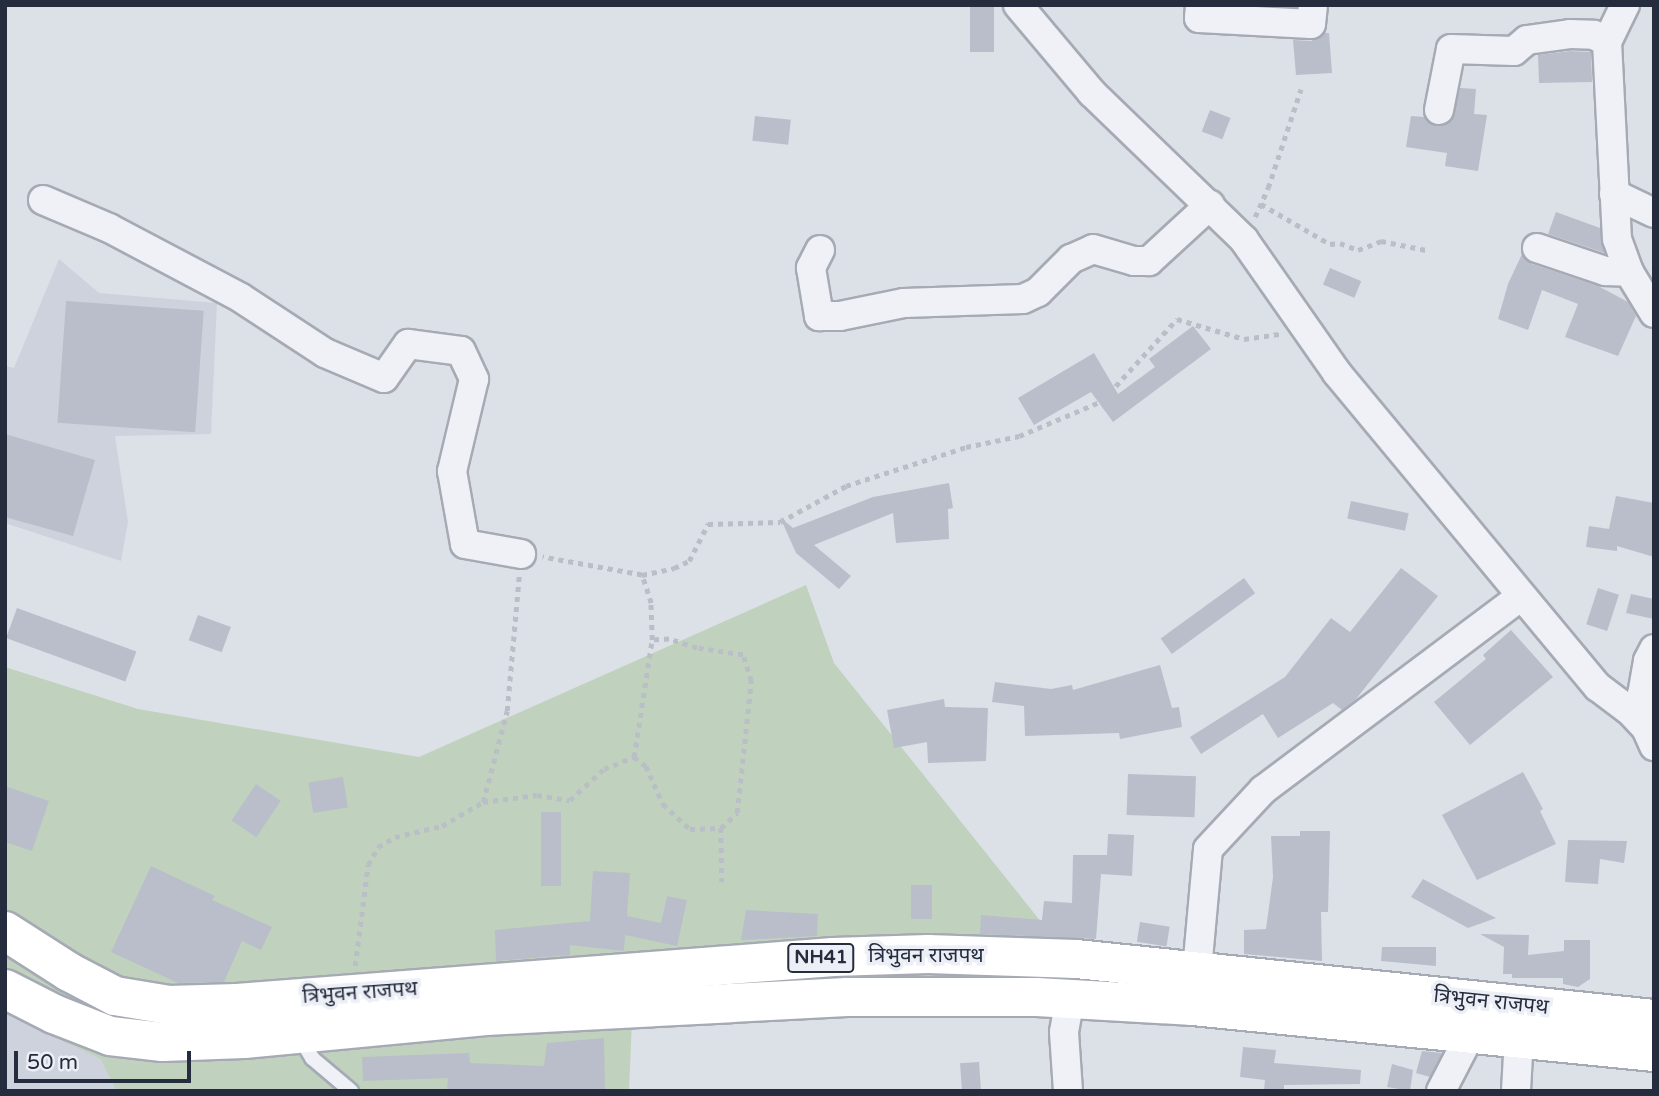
<!DOCTYPE html>
<meta charset="utf-8">
<style>
body{margin:0}
#map{position:relative;width:1659px;height:1096px;overflow:hidden;background:#dce0e7;font-family:"Varela Round","Noto Sans Devanagari",sans-serif}
div>[style]{position:absolute}
[style*='--x']{left:calc(var(--x)*1px);top:calc(var(--y)*1px);width:calc(var(--w)*1px);rotate:calc(var(--a)*1deg)}
.built>*{inset:0;background:#ced2dc}
.green>*{inset:0;background:#c0d2bd}
.building>*{inset:0;background:#b9beca;transform-origin:0 0}
.path>*{height:4.5px;margin-top:-2.25px;transform-origin:0;background:repeating-linear-gradient(90deg,#babec6 0 5px,transparent 0 10px)}
.roads{filter:drop-shadow(2px 0 #a5aab4) drop-shadow(-2px 0 #a5aab4) drop-shadow(0 2px #a5aab4) drop-shadow(0 -2px #a5aab4)}
.lane>*{height:14px;margin:-7px;padding:0 7px;transform-origin:7px;border-radius:7px;background:#eff1f6}
.street>*{height:28px;margin:-14px;padding:0 14px;transform-origin:14px;border-radius:14px;background:#eff1f6}
.highway>*{height:38px;margin:-19px;padding:0 19px;transform-origin:19px;border-radius:19px;background:#fff}
span{translate:-50% -50%;white-space:nowrap;text-align:center;line-height:1.15;-webkit-text-stroke:7px #eceff5;paint-order:stroke}
.shield-label span{padding:2px 5px;background:#eceff5;border:2px solid;border-radius:5px;-webkit-text-stroke-width:0}
.shield-label{font-size:19px;color:#252c3e;font-weight:700}
.street-label{font-size:21px;color:#252c3e}
.frame{position:absolute;inset:0;border:7px solid #252c3e;pointer-events:none}
.scale{position:absolute;left:14px;top:1051px;width:177px;height:32px;box-sizing:border-box;border:4px solid #252c3e;border-top:0;padding-left:9px;font-size:21px;line-height:24px;white-space:nowrap;color:#252c3e;-webkit-text-stroke:5px #eceff5;paint-order:stroke}
</style>
<div id="map">
<div class="built">
<div style="clip-path:polygon(59px 259px,99px 293px,217px 303px,211px 434px,115px 436px,128px 522px,121px 561px,5px 523px,5px 366px,14px 368px)"></div>
<div style="clip-path:polygon(5px 1009px,24px 1023px,102px 1059px,116px 1091px,5px 1091px)"></div>
</div>
<div class="green">
<div style="clip-path:polygon(806px 585px,834px 663px,1110px 1008px,632px 1019px,629px 1091px,116px 1091px,101px 1059px,24px 1023px,5px 1009px,5px 667px,138px 709px,419px 757px)"></div>
</div>
<div class="building">
<div style="left:970px;top:5px;width:24px;height:47px"></div>
<div style="clip-path:polygon(1325px 33px,1329px 33px,1332px 73px,1296px 75px,1293px 40px,1311px 41px)"></div>
<div style="clip-path:polygon(1571px 51px,1591px 52px,1592px 82px,1539px 83px,1538px 55px)"></div>
<div style="clip-path:polygon(1460px 88px,1476px 89px,1474px 114px,1487px 115px,1478px 171px,1445px 166px,1447px 153px,1406px 147px,1411px 116px,1425px 117px,1435px 126px,1445px 125px,1452px 121px)"></div>
<div style="left:1210px;top:110px;width:22px;height:23px;rotate:21deg"></div>
<div style="left:755px;top:116px;width:36px;height:25px;rotate:6deg"></div>
<div style="clip-path:polygon(1556px 212px,1600px 228px,1605px 253px,1548px 234px)"></div>
<div style="clip-path:polygon(1522px 254px,1532px 264px,1598px 286px,1628px 302px,1636px 316px,1618px 356px,1565px 337px,1578px 304px,1542px 290px,1528px 330px,1498px 319px,1508px 284px)"></div>
<div style="left:1330px;top:268px;width:34px;height:18px;rotate:23deg"></div>
<div style="left:66px;top:301px;width:138px;height:122px;rotate:4deg"></div>
<div style="clip-path:polygon(1193px 326px,1211px 349px,1113px 422px,1091px 392px,1034px 425px,1018px 398px,1094px 353px,1118px 394px,1155px 367px,1149px 359px)"></div>
<div style="clip-path:polygon(5px 434px,95px 460px,73px 536px,5px 517px)"></div>
<div style="clip-path:polygon(949px 483px,953px 508px,948px 509px,949px 539px,896px 543px,893px 513px,814px 545px,851px 576px,839px 589px,796px 553px,780px 517px,793px 528px,873px 497px)"></div>
<div style="clip-path:polygon(1616px 496px,1654px 503px,1654px 557px,1617px 546px,1617px 551px,1586px 547px,1589px 526px,1609px 529px)"></div>
<div style="left:1351px;top:501px;width:59px;height:18px;rotate:12deg"></div>
<div style="clip-path:polygon(1401px 568px,1438px 596px,1356px 699px,1342px 710px,1333px 703px,1278px 738px,1263px 714px,1201px 754px,1190px 737px,1285px 677px,1331px 618px,1350px 632px)"></div>
<div style="left:1244px;top:578px;width:19px;height:103px;rotate:54deg"></div>
<div style="left:1598px;top:588px;width:22px;height:38px;rotate:18deg"></div>
<div style="clip-path:polygon(1631px 594px,1654px 599px,1654px 619px,1626px 613px)"></div>
<div style="left:17px;top:608px;width:127px;height:32px;rotate:20deg"></div>
<div style="left:198px;top:615px;width:35px;height:27px;rotate:20deg"></div>
<div style="clip-path:polygon(1511px 630px,1553px 677px,1470px 745px,1434px 702px,1486px 659px,1483px 655px)"></div>
<div style="clip-path:polygon(1160px 665px,1172px 708px,1179px 707px,1182px 727px,1120px 739px,1119px 733px,1025px 736px,1024px 706px,992px 702px,995px 682px,1051px 689px,1072px 685px,1073px 690px)"></div>
<div style="clip-path:polygon(944px 699px,945px 707px,988px 708px,986px 761px,928px 763px,927px 742px,894px 748px,887px 710px)"></div>
<div style="clip-path:polygon(1523px 772px,1543px 809px,1540px 811px,1556px 844px,1477px 880px,1442px 815px)"></div>
<div style="left:1128px;top:774px;width:68px;height:41px;rotate:2deg"></div>
<div style="left:343px;top:777px;width:31px;height:35px;rotate:81deg"></div>
<div style="left:256px;top:784px;width:30px;height:44px;rotate:34deg"></div>
<div style="clip-path:polygon(5px 786px,49px 801px,32px 851px,5px 842px)"></div>
<div style="left:541px;top:812px;width:20px;height:74px"></div>
<div style="clip-path:polygon(1300px 831px,1330px 831px,1328px 912px,1321px 912px,1322px 961px,1244px 954px,1244px 930px,1266px 929px,1273px 877px,1271px 836px,1300px 836px)"></div>
<div style="clip-path:polygon(1108px 834px,1134px 835px,1132px 876px,1101px 874px,1096px 939px,980px 934px,981px 915px,1042px 920px,1044px 901px,1072px 903px,1073px 855px,1107px 855px)"></div>
<div style="clip-path:polygon(1568px 840px,1627px 841px,1624px 863px,1600px 859px,1598px 884px,1565px 882px)"></div>
<div style="clip-path:polygon(151px 866px,215px 896px,212px 900px,272px 927px,261px 950px,242px 941px,224px 982px,178px 983px,111px 952px)"></div>
<div style="clip-path:polygon(593px 871px,630px 873px,627px 916px,661px 923px,667px 896px,687px 900px,677px 946px,625px 935px,624px 951px,570px 945px,570px 955px,496px 961px,495px 930px,590px 921px)"></div>
<div style="clip-path:polygon(1423px 879px,1496px 918px,1468px 928px,1411px 897px)"></div>
<div style="left:911px;top:885px;width:21px;height:34px"></div>
<div style="clip-path:polygon(746px 910px,818px 914px,817px 936px,741px 940px)"></div>
<div style="left:1140px;top:922px;width:30px;height:20px;rotate:9deg"></div>
<div style="clip-path:polygon(1480px 934px,1529px 935px,1528px 955px,1564px 951px,1564px 940px,1590px 940px,1590px 979px,1578px 987px,1563px 984px,1563px 978px,1512px 978px,1512px 974px,1503px 974px,1504px 947px)"></div>
<div style="clip-path:polygon(1382px 947px,1436px 947px,1436px 966px,1381px 961px)"></div>
<div style="clip-path:polygon(604px 1038px,605px 1091px,447px 1091px,448px 1078px,363px 1081px,362px 1057px,469px 1053px,470px 1063px,544px 1066px,547px 1043px)"></div>
<div style="clip-path:polygon(1243px 1047px,1276px 1050px,1274px 1063px,1361px 1070px,1360px 1084px,1284px 1085px,1284px 1091px,1264px 1091px,1265px 1080px,1240px 1077px)"></div>
<div style="clip-path:polygon(1422px 1051px,1442px 1053px,1430px 1077px,1416px 1073px)"></div>
<div style="left:979px;top:1062px;width:29px;height:19px;rotate:86deg"></div>
<div style="clip-path:polygon(1392px 1064px,1413px 1070px,1410px 1091px,1387px 1087px)"></div>
</div>
<div class="path">
<div style="--x:1261;--y:204;--w:80;--a:30.1"></div>
<div style="--x:1330;--y:244;--w:10;--a:-6"></div>
<div style="--x:1340;--y:243;--w:19;--a:21"></div>
<div style="--x:1358;--y:250;--w:25;--a:-21"></div>
<div style="--x:1381;--y:241;--w:46;--a:11.3"></div>
<div style="--x:1255;--y:217;--w:32;--a:-66"></div>
<div style="--x:1268;--y:188;--w:104;--a:-71.6"></div>
<div style="--x:642;--y:575;--w:33;--a:-12"></div>
<div style="--x:674;--y:568;--w:17;--a:-25"></div>
<div style="--x:689;--y:561;--w:42;--a:-62.8"></div>
<div style="--x:708;--y:524;--w:72;--a:-1.6"></div>
<div style="--x:780;--y:522;--w:75;--a:-28.6"></div>
<div style="--x:846;--y:486;--w:126;--a:-18"></div>
<div style="--x:966;--y:447;--w:54;--a:-11.7"></div>
<div style="--x:1019;--y:436;--w:90;--a:-22.9"></div>
<div style="--x:1102;--y:401;--w:111;--a:-47.6"></div>
<div style="--x:1177;--y:319;--w:70;--a:16.6"></div>
<div style="--x:1244;--y:339;--w:37;--a:-8"></div>
<div style="--x:634;--y:757;--w:118;--a:-81.3"></div>
<div style="--x:483;--y:802;--w:94;--a:-75.2"></div>
<div style="--x:507;--y:711;--w:136;--a:-84.9"></div>
<div style="--x:721;--y:828;--w:54;--a:88.9"></div>
<div style="--x:355;--y:966;--w:102;--a:-82.7"></div>
<div style="--x:368;--y:865;--w:21;--a:-61"></div>
<div style="--x:378;--y:847;--w:20;--a:-30"></div>
<div style="--x:395;--y:837;--w:48;--a:-13.2"></div>
<div style="--x:442;--y:826;--w:48;--a:-30.3"></div>
<div style="--x:483;--y:802;--w:54;--a:-7.4"></div>
<div style="--x:537;--y:795;--w:33;--a:9"></div>
<div style="--x:570;--y:800;--w:46;--a:-42.4"></div>
<div style="--x:604;--y:769;--w:32;--a:-22"></div>
<div style="--x:634;--y:757;--w:15;--a:37"></div>
<div style="--x:646;--y:766;--w:42;--a:65.9"></div>
<div style="--x:663;--y:804;--w:37;--a:43"></div>
<div style="--x:690;--y:829;--w:31;--a:-2"></div>
<div style="--x:721;--y:828;--w:22;--a:-43"></div>
<div style="--x:737;--y:813;--w:133;--a:-83.9"></div>
<div style="--x:751;--y:681;--w:27;--a:-107"></div>
<div style="--x:743;--y:655;--w:47;--a:-171.3"></div>
<div style="--x:697;--y:648;--w:29;--a:-162"></div>
<div style="--x:669;--y:639;--w:17;--a:177"></div>
<div style="--x:652;--y:640;--w:37;--a:-92"></div>
<div style="--x:651;--y:603;--w:29;--a:-108"></div>
<div style="--x:642;--y:575;--w:101;--a:-169.7"></div>
</div>
<div class="roads">
<div class="lane">
<div style="--x:299;--y:1036;--w:26;--a:59"></div>
<div style="--x:312;--y:1058;--w:51;--a:40.2"></div>
</div>
<div class="street">
<div style="--x:1018;--y:5;--w:115;--a:49.9"></div>
<div style="--x:1092;--y:93;--w:211;--a:44"></div>
<div style="--x:1244;--y:240;--w:162;--a:55"></div>
<div style="--x:1337;--y:373;--w:408;--a:50.3"></div>
<div style="--x:1598;--y:687;--w:39;--a:37"></div>
<div style="--x:1629;--y:710;--w:25;--a:47"></div>
<div style="--x:1200;--y:5;--w:13;--a:94"></div>
<div style="--x:1199;--y:18;--w:112;--a:3.1"></div>
<div style="--x:1311;--y:24;--w:19;--a:-84"></div>
<div style="--x:1625;--y:5;--w:41;--a:115.9"></div>
<div style="--x:1607;--y:42;--w:197;--a:87.1"></div>
<div style="--x:1617;--y:239;--w:35;--a:70"></div>
<div style="--x:1629;--y:272;--w:48;--a:58.6"></div>
<div style="--x:1439;--y:110;--w:62;--a:-78.9"></div>
<div style="--x:1451;--y:49;--w:63;--a:1.8"></div>
<div style="--x:1514;--y:51;--w:17;--a:-40"></div>
<div style="--x:1527;--y:40;--w:43;--a:-7.9"></div>
<div style="--x:1570;--y:34;--w:24;--a:2"></div>
<div style="--x:1594;--y:35;--w:15;--a:28"></div>
<div style="--x:1614;--y:194;--w:44;--a:25.4"></div>
<div style="--x:43;--y:200;--w:72;--a:23"></div>
<div style="--x:109;--y:228;--w:149;--a:27.9"></div>
<div style="--x:241;--y:298;--w:100;--a:33.2"></div>
<div style="--x:325;--y:353;--w:64;--a:23"></div>
<div style="--x:384;--y:378;--w:42;--a:-54.8"></div>
<div style="--x:408;--y:344;--w:53;--a:7.5"></div>
<div style="--x:461;--y:351;--w:31;--a:65"></div>
<div style="--x:474;--y:379;--w:95;--a:103.4"></div>
<div style="--x:452;--y:471;--w:74;--a:79.9"></div>
<div style="--x:465;--y:544;--w:57;--a:10.1"></div>
<div style="--x:1537;--y:248;--w:72;--a:18.7"></div>
<div style="--x:1605;--y:271;--w:24;--a:2"></div>
<div style="--x:820;--y:250;--w:20;--a:117"></div>
<div style="--x:811;--y:268;--w:49;--a:80.5"></div>
<div style="--x:819;--y:316;--w:21;--a:0"></div>
<div style="--x:840;--y:316;--w:65;--a:-11.5"></div>
<div style="--x:904;--y:303;--w:119;--a:-1.9"></div>
<div style="--x:1023;--y:299;--w:17;--a:-25"></div>
<div style="--x:1038;--y:292;--w:47;--a:-45"></div>
<div style="--x:1071;--y:259;--w:24;--a:-24"></div>
<div style="--x:1093;--y:249;--w:43;--a:16.3"></div>
<div style="--x:1134;--y:261;--w:15;--a:0"></div>
<div style="--x:1149;--y:261;--w:83;--a:-42.6"></div>
<div style="--x:1654;--y:649;--w:13;--a:117"></div>
<div style="--x:1648;--y:661;--w:34;--a:100"></div>
<div style="--x:1642;--y:694;--w:34;--a:83"></div>
<div style="--x:1646;--y:728;--w:20;--a:66"></div>
<div style="--x:1197;--y:970;--w:121;--a:-84.8"></div>
<div style="--x:1208;--y:849;--w:81;--a:-47"></div>
<div style="--x:1263;--y:790;--w:323;--a:-36.9"></div>
<div style="--x:1068;--y:1091;--w:59;--a:-93.9"></div>
<div style="--x:1064;--y:1032;--w:35;--a:-80"></div>
<div style="--x:1441;--y:1091;--w:63;--a:-62.6"></div>
<div style="--x:1516;--y:1091;--w:72;--a:-86.8"></div>
</div>
<div class="highway">
<div style="--x:5;--y:931;--w:76;--a:32.6"></div>
<div style="--x:69;--y:972;--w:52;--a:27.6"></div>
<div style="--x:115;--y:996;--w:55;--a:9.5"></div>
<div style="--x:169;--y:1005;--w:68;--a:-1.7"></div>
<div style="--x:237;--y:1003;--w:598;--a:-4.41"></div>
<div style="--x:833;--y:957;--w:95;--a:-1.8"></div>
<div style="--x:928;--y:954;--w:148;--a:1.9"></div>
<div style="--x:1076;--y:959;--w:581;--a:5.93"></div>
<div style="--x:5;--y:989;--w:55;--a:27"></div>
<div style="--x:54;--y:1014;--w:60;--a:21.4"></div>
<div style="--x:110;--y:1036;--w:53;--a:6.5"></div>
<div style="--x:163;--y:1042;--w:81;--a:-2.1"></div>
<div style="--x:244;--y:1039;--w:243;--a:-5.4"></div>
<div style="--x:486;--y:1016;--w:245;--a:-3"></div>
<div style="--x:731;--y:1003;--w:116;--a:-3"></div>
<div style="--x:847;--y:997;--w:190;--a:0"></div>
<div style="--x:1037;--y:997;--w:156;--a:3.3"></div>
<div style="--x:1193;--y:1006;--w:463;--a:5.7"></div>
</div>
</div>
<div class="shield-label">
<span style="left:821px;top:958px">NH41</span>
</div>
<div class="street-label">
<span style="left:926px;top:956px">त्रिभुवन राजपथ</span>
<span style="left:360px;top:993px;rotate:-4deg">त्रिभुवन राजपथ</span>
<span style="left:1491px;top:1002px;rotate:6deg">त्रिभुवन राजपथ</span>
</div>
<div class="frame"></div>
<div class="scale">50 m</div>
</div>
